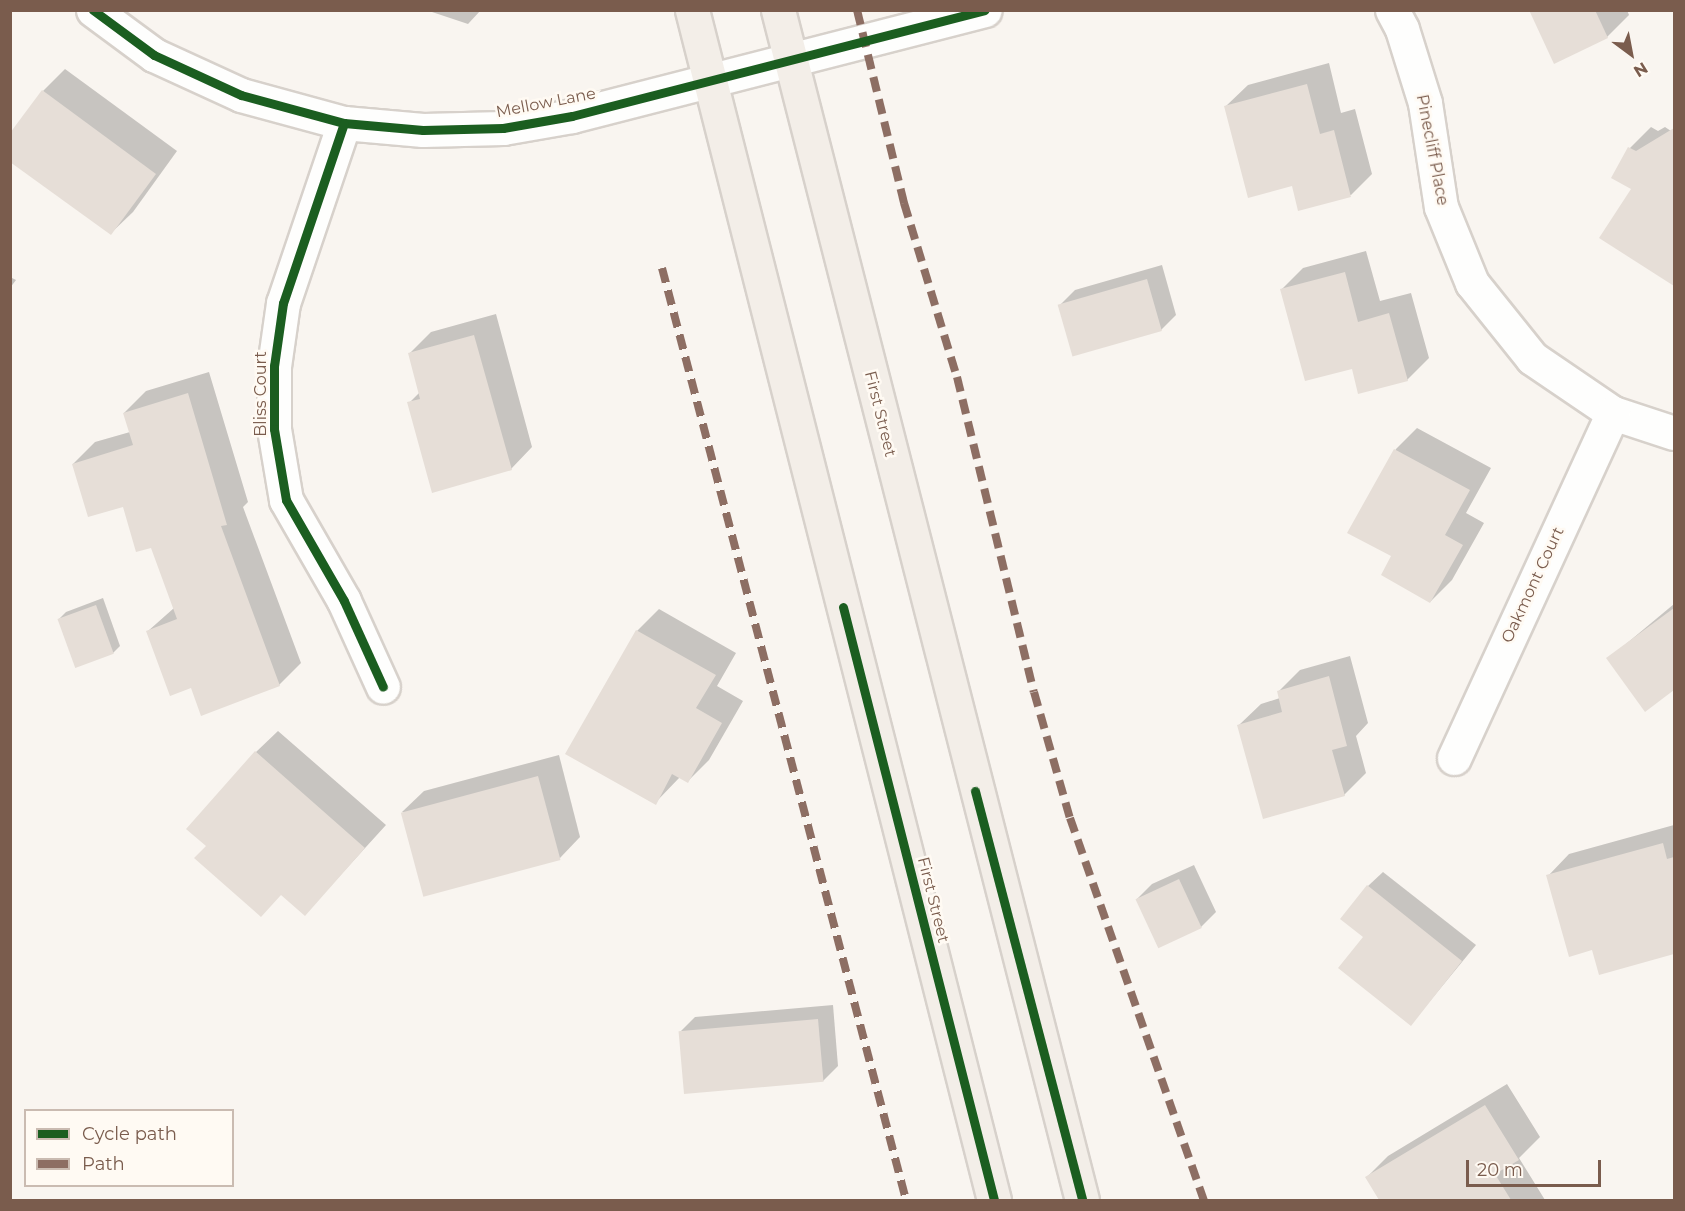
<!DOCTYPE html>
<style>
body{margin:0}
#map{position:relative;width:1685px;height:1211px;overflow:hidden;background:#f9f5f0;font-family:Montserrat,sans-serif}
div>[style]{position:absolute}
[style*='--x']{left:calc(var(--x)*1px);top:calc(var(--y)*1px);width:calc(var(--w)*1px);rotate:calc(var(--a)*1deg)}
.shadow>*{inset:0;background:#0003}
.building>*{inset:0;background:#e6ded7;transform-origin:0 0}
.roads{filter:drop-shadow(2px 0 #d7d1cb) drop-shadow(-2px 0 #d7d1cb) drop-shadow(0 2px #d7d1cb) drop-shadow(0 -2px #d7d1cb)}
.minor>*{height:33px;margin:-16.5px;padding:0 16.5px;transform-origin:16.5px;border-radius:16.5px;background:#fefefd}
.major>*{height:33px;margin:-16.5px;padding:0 16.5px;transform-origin:16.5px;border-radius:16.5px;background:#f3eee8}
.quiet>*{height:8px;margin-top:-4px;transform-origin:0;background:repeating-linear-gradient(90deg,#8d6e63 0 15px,transparent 0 23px)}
.cycleway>*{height:9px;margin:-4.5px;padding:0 4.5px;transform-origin:4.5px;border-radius:4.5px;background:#1b5e20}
span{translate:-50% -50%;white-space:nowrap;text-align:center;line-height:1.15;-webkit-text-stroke:5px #fffaf3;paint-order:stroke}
.street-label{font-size:16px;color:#7a5c4d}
.frame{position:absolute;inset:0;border:12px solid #7a5c4d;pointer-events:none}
.legend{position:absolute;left:24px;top:1109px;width:210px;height:78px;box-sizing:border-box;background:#fffaf3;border:2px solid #cabbb1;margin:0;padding:8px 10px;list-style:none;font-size:18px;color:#7a5c4d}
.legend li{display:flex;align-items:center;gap:12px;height:30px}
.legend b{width:30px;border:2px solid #cabbb1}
.north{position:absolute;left:1601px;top:24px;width:60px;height:60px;-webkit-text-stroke:4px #fffaf3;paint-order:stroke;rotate:148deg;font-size:16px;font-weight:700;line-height:24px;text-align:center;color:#7a5c4d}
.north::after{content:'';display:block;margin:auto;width:21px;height:27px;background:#7a5c4d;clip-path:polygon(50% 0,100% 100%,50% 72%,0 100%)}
.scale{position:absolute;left:1466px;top:1160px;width:135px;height:27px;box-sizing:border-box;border:3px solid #7a5c4d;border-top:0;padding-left:8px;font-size:18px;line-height:21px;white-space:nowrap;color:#7a5c4d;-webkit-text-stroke:4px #fffaf3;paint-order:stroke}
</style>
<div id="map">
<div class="shadow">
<div style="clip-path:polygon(426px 10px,481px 10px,468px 24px)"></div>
<div style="clip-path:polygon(1530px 10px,1627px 10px,1629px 15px,1607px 37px)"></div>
<div style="clip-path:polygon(1329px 63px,1341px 113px,1355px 109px,1372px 174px,1351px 195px,1293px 184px,1226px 106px,1248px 85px)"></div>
<div style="clip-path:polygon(65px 69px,177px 151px,133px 212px,111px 233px,43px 91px)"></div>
<div style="clip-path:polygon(1651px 127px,1658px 131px,1665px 127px,1674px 133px,1674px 284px,1601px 237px,1633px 188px,1630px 148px)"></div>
<div style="clip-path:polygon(1366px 251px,1380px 301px,1411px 293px,1429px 358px,1407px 380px,1353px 367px,1282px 289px,1303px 268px)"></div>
<div style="clip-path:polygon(1162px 265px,1176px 315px,1161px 330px,1060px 305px,1075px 290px)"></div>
<div style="clip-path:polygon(10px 277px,16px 280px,10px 288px)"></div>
<div style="clip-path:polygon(496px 314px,532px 447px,511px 469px,409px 403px,420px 392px,409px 354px,431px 332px)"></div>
<div style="clip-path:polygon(209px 372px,248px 502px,243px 507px,301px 663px,279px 685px,192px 686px,148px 631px,174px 608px,152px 546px,124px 505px,73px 464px,95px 442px,130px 432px,124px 413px,146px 391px)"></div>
<div style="clip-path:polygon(1417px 428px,1491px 468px,1466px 513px,1484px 523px,1452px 580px,1430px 602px,1393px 556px,1349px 532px,1396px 449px)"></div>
<div style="clip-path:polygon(103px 598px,120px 646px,113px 653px,59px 619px,66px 612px)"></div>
<div style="clip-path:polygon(1674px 604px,1674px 688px,1645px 710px,1608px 659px)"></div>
<div style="clip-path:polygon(659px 609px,736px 653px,717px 686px,743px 701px,709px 760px,688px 781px,680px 777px,655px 803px,567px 754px,637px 631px)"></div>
<div style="clip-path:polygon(1350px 656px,1368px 723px,1356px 736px,1366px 773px,1344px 795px,1239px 725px,1261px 704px,1280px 698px,1278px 692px,1300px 670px)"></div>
<div style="clip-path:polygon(278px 731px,386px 825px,305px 914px,282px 894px,208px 846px,256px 752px)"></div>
<div style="clip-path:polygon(559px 755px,580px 837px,559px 859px,402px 812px,424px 791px)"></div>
<div style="clip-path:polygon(1674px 825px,1674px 953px,1600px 973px,1593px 948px,1548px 876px,1569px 854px)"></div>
<div style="clip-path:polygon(1194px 865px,1216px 912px,1201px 927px,1137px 899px,1152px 884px)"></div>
<div style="clip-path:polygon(1383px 872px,1476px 945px,1411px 1024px,1365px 937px,1368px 886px)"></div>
<div style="clip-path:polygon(833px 1005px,838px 1066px,823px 1081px,680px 1032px,695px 1017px)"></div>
<div style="clip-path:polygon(1507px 1084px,1540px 1137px,1519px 1158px,1545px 1200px,1381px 1200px,1367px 1177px,1388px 1156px)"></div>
</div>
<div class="building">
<div style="clip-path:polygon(1529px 10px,1595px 10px,1608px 38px,1554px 64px)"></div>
<div style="clip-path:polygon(1307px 84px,1320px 134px,1334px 130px,1351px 197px,1298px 211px,1292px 186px,1248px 198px,1224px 106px)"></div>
<div style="clip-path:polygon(42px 90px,156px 174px,111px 235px,10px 162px,10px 133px)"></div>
<div style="clip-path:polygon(1674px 128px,1674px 286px,1599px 238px,1631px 189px,1611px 178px,1628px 147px,1636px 151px)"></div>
<div style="clip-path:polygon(1345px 272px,1358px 322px,1389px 313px,1408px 381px,1358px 394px,1352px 369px,1305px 381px,1280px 289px)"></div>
<div style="left:1147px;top:279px;width:54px;height:93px;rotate:74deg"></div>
<div style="clip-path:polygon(474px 335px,512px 470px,432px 493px,407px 402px,420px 399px,408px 353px)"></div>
<div style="clip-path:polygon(188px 393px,227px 525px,221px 526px,280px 686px,201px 716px,191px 688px,170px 696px,146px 631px,177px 619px,151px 548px,136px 552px,123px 507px,88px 517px,72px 464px,133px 445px,123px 413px)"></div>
<div style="clip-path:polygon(1394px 449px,1470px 490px,1445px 535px,1463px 545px,1430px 603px,1381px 575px,1391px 556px,1347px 533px)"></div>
<div style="left:96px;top:605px;width:52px;height:41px;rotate:70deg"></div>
<div style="clip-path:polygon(1674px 608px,1674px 690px,1645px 712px,1606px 658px)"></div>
<div style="clip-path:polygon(636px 630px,716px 675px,696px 708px,722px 723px,688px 783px,672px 774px,656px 805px,565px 754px)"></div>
<div style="clip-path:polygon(1329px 676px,1347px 746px,1332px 750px,1345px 796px,1263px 819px,1237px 725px,1282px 712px,1277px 691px)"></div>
<div style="clip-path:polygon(255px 751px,365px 848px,305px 916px,281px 895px,261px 917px,194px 858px,206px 846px,186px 829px)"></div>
<div style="left:538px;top:776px;width:87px;height:142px;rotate:75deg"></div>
<div style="clip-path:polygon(1663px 843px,1667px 859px,1674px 857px,1674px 954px,1599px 975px,1592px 950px,1569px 957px,1546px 875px)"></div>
<div style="left:1179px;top:879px;width:54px;height:48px;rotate:65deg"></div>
<div style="clip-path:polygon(1367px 885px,1462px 961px,1411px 1026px,1338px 968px,1363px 937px,1340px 919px)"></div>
<div style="left:818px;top:1019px;width:63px;height:140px;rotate:85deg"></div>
<div style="clip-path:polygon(1485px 1105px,1519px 1160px,1495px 1174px,1511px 1200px,1379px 1200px,1365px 1177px)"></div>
</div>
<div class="roads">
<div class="minor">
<div style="--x:93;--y:10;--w:76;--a:36.4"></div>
<div style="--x:154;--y:55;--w:96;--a:24.7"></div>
<div style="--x:241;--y:95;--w:107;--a:15.2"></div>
<div style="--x:344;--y:123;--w:79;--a:5.1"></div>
<div style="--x:423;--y:130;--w:80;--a:-1.4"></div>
<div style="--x:503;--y:128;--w:70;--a:-9.9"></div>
<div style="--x:572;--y:116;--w:426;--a:-14.4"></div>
<div style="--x:1392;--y:10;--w:21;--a:62"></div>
<div style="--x:1402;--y:29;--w:77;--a:72.7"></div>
<div style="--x:1425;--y:103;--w:105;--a:81.3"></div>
<div style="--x:1441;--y:207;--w:82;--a:67.8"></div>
<div style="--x:1472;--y:283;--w:96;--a:51.3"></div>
<div style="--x:1532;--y:358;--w:98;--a:34.2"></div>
<div style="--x:1613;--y:413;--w:64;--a:18.2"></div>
<div style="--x:344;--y:123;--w:190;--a:108.7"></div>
<div style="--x:283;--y:303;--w:64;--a:98.1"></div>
<div style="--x:274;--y:366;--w:63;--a:90"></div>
<div style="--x:274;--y:429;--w:72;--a:80.4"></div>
<div style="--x:286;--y:500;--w:116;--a:60.1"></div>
<div style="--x:344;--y:601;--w:94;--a:65.6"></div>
<div style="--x:1454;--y:758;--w:380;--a:-65.3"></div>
</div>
<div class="major">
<div style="--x:692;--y:10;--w:1228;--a:75.76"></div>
<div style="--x:778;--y:10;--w:1228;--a:75.67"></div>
</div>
</div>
<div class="quiet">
<div style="--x:857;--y:10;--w:199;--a:76.3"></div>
<div style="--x:904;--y:203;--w:182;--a:73.1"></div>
<div style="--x:957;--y:377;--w:324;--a:76.3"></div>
<div style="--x:1034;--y:692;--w:131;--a:74.1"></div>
<div style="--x:1070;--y:818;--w:405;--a:70.7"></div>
<div style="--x:662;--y:268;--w:963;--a:75.33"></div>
</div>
<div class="cycleway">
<div style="--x:93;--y:10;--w:76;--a:36.4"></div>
<div style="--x:154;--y:55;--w:96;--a:24.7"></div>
<div style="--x:241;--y:95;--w:107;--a:15.2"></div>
<div style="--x:344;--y:123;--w:79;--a:5.1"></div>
<div style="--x:423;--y:130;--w:80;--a:-1.4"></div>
<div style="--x:503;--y:128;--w:70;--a:-9.9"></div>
<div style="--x:572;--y:116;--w:426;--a:-14.4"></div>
<div style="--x:344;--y:123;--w:190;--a:108.7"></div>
<div style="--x:283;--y:303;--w:64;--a:98.1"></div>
<div style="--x:274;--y:366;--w:63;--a:90"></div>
<div style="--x:274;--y:429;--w:72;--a:80.4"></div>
<div style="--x:286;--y:500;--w:116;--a:60.1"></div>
<div style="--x:344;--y:601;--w:94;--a:65.6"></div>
<div style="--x:843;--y:607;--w:612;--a:75.71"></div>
<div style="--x:975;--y:791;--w:423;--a:75.3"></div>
</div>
<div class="street-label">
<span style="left:546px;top:103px;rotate:-11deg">Mellow Lane</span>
<span style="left:1432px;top:150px;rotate:79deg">Pinecliff Place</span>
<span style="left:261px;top:394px;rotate:-90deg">Bliss Court</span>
<span style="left:880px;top:414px;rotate:76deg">First Street</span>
<span style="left:1533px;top:585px;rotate:-65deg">Oakmont Court</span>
<span style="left:933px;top:900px;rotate:76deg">First Street</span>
</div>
<div class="frame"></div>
<ul class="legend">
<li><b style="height:8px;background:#1b5e20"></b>Cycle path</li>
<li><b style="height:8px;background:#8d6e63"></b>Path</li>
</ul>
<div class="north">N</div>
<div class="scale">20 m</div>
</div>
